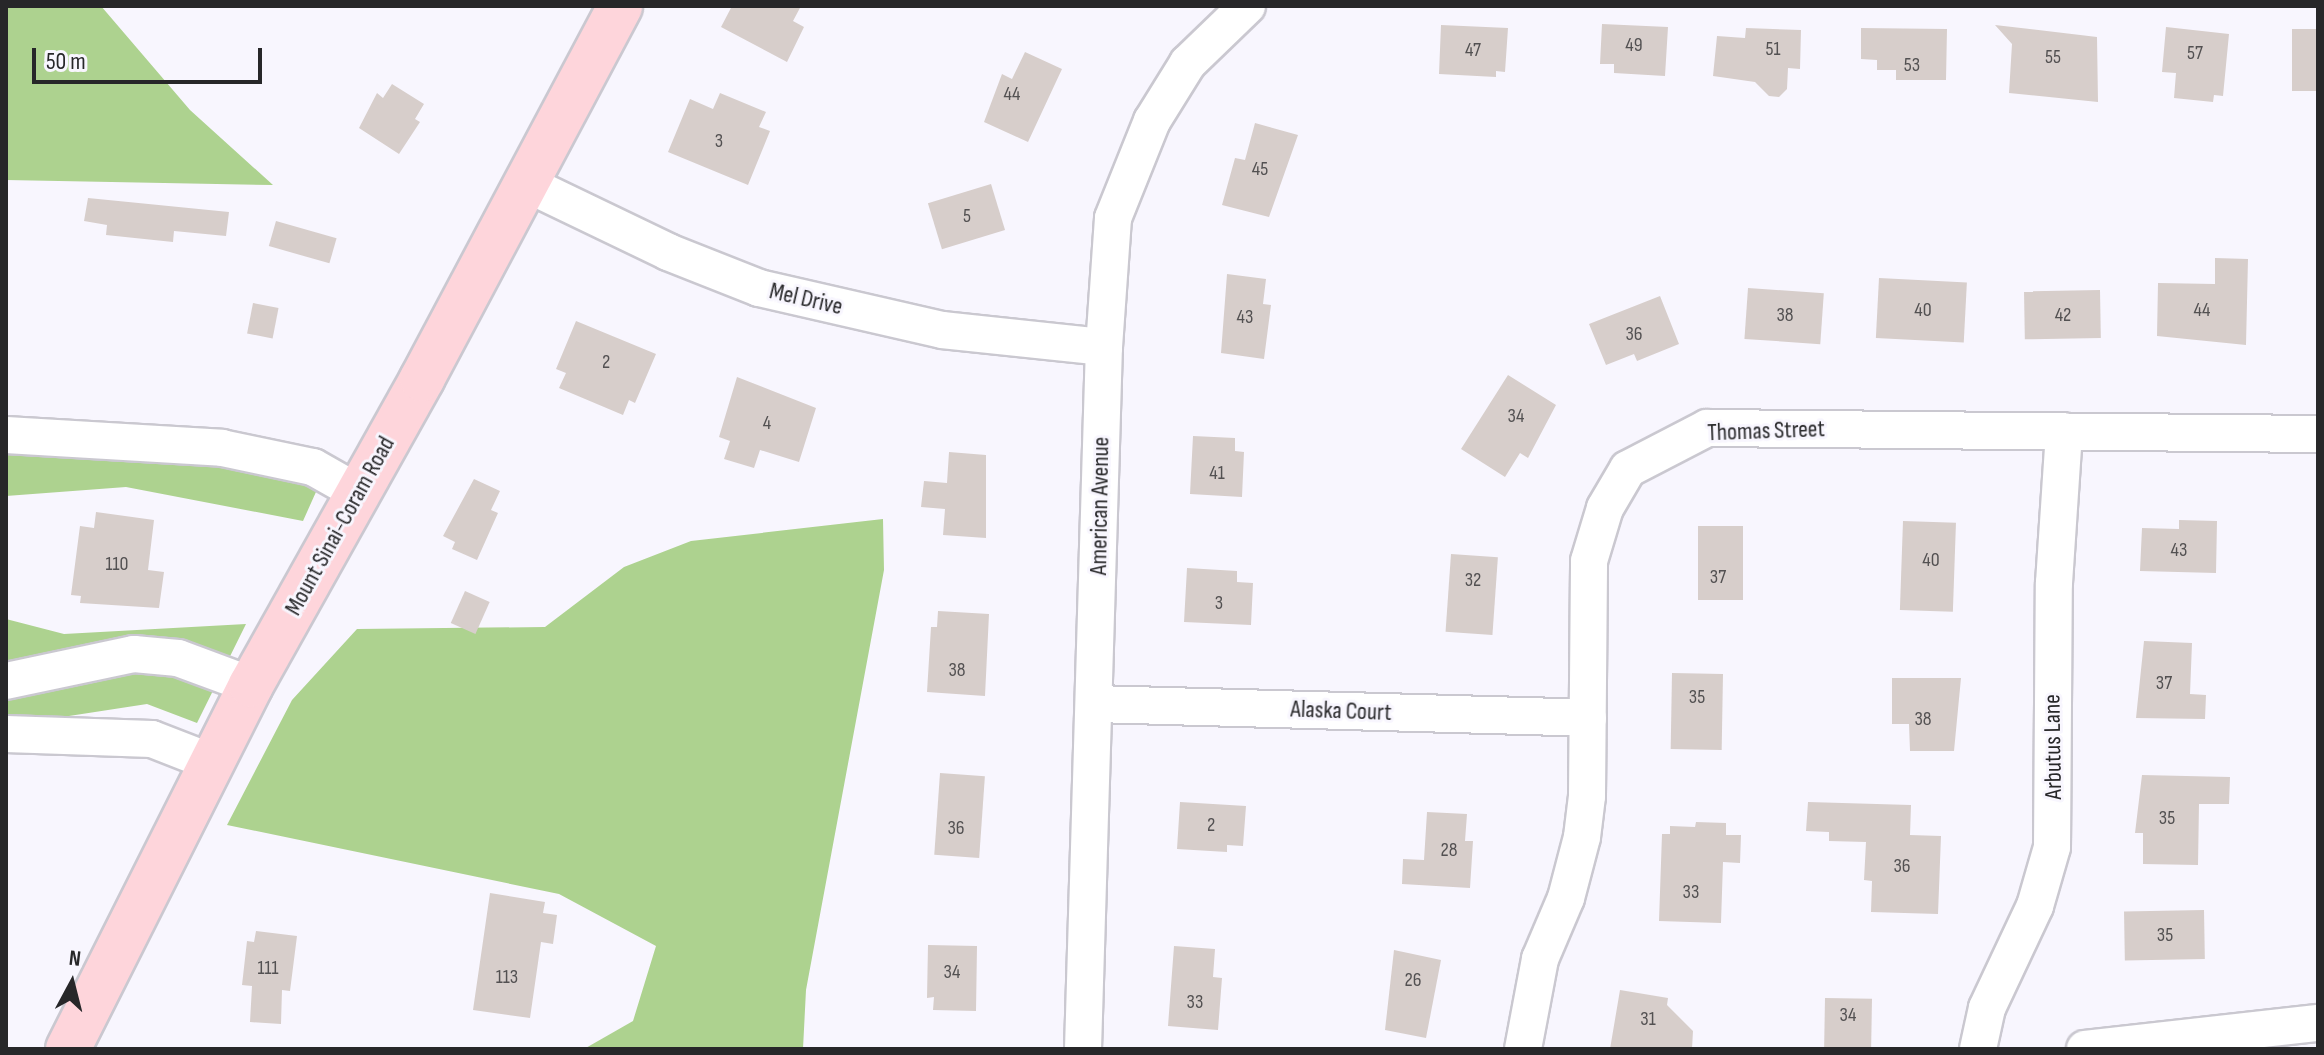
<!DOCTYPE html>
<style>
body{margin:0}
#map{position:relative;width:2324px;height:1055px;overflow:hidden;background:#f8f6fe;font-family:"Sofia Sans Condensed",sans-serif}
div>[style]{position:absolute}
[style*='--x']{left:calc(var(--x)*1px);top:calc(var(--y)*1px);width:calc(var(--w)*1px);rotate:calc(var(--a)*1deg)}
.green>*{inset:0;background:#add28f}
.building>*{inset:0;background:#d7cecb;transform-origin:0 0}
.roads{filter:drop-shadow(2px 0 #cac8d0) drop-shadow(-2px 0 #cac8d0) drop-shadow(0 2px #cac8d0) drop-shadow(0 -2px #cac8d0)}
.minor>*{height:36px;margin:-18px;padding:0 18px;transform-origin:18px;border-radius:18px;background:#fff}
.secondary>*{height:44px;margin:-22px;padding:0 22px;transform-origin:22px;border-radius:22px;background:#fed5db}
span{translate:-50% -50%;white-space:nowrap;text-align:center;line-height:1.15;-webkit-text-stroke:6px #f8f6fe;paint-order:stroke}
.number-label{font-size:20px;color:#535152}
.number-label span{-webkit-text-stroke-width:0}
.street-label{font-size:24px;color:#272729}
.frame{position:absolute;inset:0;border:8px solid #272729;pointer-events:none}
.north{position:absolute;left:32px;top:943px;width:80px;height:80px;-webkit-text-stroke:6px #f8f6fe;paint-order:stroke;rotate:7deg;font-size:22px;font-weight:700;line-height:32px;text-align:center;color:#272729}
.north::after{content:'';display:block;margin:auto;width:28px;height:36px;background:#272729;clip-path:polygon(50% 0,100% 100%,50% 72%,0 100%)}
.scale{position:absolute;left:32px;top:48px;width:230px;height:36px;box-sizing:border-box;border:4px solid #272729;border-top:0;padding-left:10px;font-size:24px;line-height:28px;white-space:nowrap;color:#272729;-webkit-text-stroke:6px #f8f6fe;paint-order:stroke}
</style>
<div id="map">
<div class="green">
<div style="clip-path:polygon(6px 6px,101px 6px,190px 110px,273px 185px,6px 180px)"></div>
<div style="clip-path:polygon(6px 445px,131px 451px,320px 483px,303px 521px,126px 487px,6px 496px)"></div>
<div style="clip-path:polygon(883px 519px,884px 570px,806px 990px,803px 1049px,584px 1049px,633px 1021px,656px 946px,559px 894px,227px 825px,292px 700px,357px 629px,545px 627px,624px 567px,691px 541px)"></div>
<div style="clip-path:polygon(6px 619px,64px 634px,246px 624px,197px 723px,147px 704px,56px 718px,6px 714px)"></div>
</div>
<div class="building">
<div style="clip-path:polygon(732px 6px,801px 6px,793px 21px,804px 27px,787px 62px,721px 27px)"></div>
<div style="clip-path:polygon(1602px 24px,1668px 27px,1665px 76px,1614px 73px,1614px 64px,1600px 64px)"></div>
<div style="clip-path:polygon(1441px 25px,1508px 28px,1505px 72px,1496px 71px,1496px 77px,1439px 74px)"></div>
<div style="clip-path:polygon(1995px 25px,2097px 37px,2098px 102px,2009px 93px,2012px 44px)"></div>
<div style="clip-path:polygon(2166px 27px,2229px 34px,2223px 96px,2214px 95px,2213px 102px,2174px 98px,2176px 73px,2162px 72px)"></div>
<div style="clip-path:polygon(1746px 28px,1801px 30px,1800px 69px,1788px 68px,1787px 89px,1779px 97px,1769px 96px,1755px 82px,1713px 76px,1717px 36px,1745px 38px)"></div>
<div style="clip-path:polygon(1861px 28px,1947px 29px,1946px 80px,1896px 80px,1896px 70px,1877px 70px,1877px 60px,1861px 59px)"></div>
<div style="left:2292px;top:29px;width:26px;height:62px"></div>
<div style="clip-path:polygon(1025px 52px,1062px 69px,1028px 142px,984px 122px,1002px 74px,1012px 79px)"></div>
<div style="clip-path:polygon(392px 84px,424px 104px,415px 119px,420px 122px,399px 154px,359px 128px,377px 93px,383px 98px)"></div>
<div style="clip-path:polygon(720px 93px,766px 112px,759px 127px,770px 131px,748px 185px,668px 152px,690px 99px,713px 109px)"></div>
<div style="clip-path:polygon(1255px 123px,1298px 135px,1269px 217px,1222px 205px,1235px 158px,1245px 160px)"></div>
<div style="left:991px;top:184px;width:48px;height:66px;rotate:73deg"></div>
<div style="clip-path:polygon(88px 198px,229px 212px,226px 236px,174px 231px,173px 242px,106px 235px,107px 225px,84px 221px)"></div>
<div style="left:276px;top:221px;width:63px;height:26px;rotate:16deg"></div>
<div style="clip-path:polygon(2215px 258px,2248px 259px,2246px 345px,2157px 336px,2158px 283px,2215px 284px)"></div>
<div style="clip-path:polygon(1227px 274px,1266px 279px,1263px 304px,1271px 305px,1264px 359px,1221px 353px)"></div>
<div style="left:1879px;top:278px;width:88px;height:60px;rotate:3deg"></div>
<div style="left:1748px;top:288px;width:76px;height:51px;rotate:4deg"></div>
<div style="left:2100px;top:290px;width:48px;height:76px;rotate:89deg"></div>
<div style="clip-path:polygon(1660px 296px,1679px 344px,1637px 361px,1634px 354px,1606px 365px,1589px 324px)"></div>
<div style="left:253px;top:303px;width:26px;height:31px;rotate:11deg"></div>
<div style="clip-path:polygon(576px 321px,656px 354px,635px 403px,629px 400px,623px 415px,559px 388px,566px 373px,556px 369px)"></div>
<div style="clip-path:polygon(1508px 375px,1556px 405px,1528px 458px,1520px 453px,1505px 477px,1461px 449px)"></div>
<div style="clip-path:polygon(737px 377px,816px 408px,799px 462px,760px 450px,754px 468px,724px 459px,730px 441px,719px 437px)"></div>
<div style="clip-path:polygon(1193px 436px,1235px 438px,1235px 451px,1244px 452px,1242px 497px,1190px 494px)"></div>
<div style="clip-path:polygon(949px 452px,986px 455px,986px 538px,943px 535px,945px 509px,921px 507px,924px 481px,947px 483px)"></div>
<div style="clip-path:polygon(474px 479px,500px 491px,491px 510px,498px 513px,477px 560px,452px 549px,455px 542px,443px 536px)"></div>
<div style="clip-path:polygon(96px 512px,154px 520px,148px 570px,164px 572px,159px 608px,80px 603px,81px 596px,71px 595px,80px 526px,94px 528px)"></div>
<div style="clip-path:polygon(2179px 520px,2217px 521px,2216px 573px,2140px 571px,2142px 528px,2179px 529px)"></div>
<div style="left:1903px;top:521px;width:53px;height:89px;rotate:2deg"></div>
<div style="left:1698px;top:526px;width:45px;height:74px"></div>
<div style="left:1451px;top:554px;width:47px;height:78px;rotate:4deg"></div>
<div style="clip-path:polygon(1187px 568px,1237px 571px,1237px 582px,1253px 583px,1251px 625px,1184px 622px)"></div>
<div style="left:465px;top:591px;width:27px;height:35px;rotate:24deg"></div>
<div style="clip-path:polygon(938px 611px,989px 614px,985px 696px,927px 692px,931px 627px,937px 627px)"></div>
<div style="clip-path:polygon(2144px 641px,2192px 643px,2190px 694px,2206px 695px,2205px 719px,2136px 718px)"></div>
<div style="left:1672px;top:673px;width:51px;height:76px;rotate:1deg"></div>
<div style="clip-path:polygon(1892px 678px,1961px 678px,1954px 751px,1910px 751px,1909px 724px,1892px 724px)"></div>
<div style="left:940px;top:773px;width:45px;height:82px;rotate:4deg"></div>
<div style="clip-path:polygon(2142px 775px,2230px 777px,2229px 804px,2199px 804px,2198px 865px,2143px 864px,2143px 833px,2135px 833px)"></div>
<div style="clip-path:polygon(1180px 802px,1246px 806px,1243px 846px,1227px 845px,1227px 852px,1177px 849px)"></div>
<div style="clip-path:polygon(1808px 802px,1911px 805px,1910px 835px,1941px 836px,1938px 914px,1871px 912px,1872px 881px,1864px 880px,1866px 842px,1829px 841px,1829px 832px,1806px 831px)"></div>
<div style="clip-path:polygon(1427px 812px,1467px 814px,1465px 841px,1473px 841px,1470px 888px,1402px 884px,1403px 859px,1424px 860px)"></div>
<div style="clip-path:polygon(1696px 822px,1726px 823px,1726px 835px,1741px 835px,1740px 863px,1723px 862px,1721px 923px,1659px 921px,1662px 834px,1670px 834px,1670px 826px,1695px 827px)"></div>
<div style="clip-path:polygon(490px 893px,545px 902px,543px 913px,557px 915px,553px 944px,541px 942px,530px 1018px,473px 1010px)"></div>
<div style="left:2204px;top:910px;width:49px;height:80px;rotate:89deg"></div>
<div style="clip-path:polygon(256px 931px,297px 936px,290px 991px,282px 990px,281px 1024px,250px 1022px,252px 986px,242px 985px,247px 941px,254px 942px)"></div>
<div style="clip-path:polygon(928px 945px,977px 946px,976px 1011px,933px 1010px,934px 997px,927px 998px)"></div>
<div style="clip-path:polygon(1174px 946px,1215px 949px,1213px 977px,1222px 978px,1218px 1030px,1168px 1026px)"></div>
<div style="clip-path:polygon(1394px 950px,1441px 960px,1426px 1038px,1385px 1030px)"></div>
<div style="clip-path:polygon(1620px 990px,1668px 998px,1667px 1005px,1693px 1031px,1692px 1049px,1610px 1049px)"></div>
<div style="left:1825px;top:998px;width:47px;height:51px;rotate:1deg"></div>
</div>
<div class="roads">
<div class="minor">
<div style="--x:527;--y:184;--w:157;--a:25.7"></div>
<div style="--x:668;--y:252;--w:98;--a:21.6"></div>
<div style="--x:759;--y:288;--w:188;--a:12.9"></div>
<div style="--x:942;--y:330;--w:163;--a:6"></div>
<div style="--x:6;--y:435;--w:216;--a:3.4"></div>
<div style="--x:222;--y:448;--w:93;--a:11.8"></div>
<div style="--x:313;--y:467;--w:53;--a:29.5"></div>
<div style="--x:6;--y:681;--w:131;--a:-11.9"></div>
<div style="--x:134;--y:654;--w:44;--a:5.2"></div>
<div style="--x:178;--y:658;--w:78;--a:20.3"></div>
<div style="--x:1095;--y:704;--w:493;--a:1.6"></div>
<div style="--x:6;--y:734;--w:146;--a:2"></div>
<div style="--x:152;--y:739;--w:63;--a:21.3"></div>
<div style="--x:1083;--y:1049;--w:702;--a:-88.29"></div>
<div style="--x:1104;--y:347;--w:129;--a:-86"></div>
<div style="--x:1113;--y:218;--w:105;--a:-68.1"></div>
<div style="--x:1152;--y:121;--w:68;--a:-58.2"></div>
<div style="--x:1188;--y:63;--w:82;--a:-44"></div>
<div style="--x:1523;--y:1049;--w:92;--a:-79.3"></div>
<div style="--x:1540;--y:959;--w:66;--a:-66.9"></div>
<div style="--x:1566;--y:898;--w:63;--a:-75.3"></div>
<div style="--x:1582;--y:837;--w:41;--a:-83"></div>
<div style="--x:1587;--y:796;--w:235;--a:-89.5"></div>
<div style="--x:1589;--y:561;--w:55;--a:-73.2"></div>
<div style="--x:1605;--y:508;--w:45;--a:-59.5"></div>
<div style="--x:1628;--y:469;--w:89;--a:-27.4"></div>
<div style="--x:1707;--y:428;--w:611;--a:0.56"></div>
<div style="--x:1978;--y:1049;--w:42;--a:-77.6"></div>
<div style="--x:1987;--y:1008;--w:113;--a:-64.8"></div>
<div style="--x:2035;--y:906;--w:61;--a:-73.9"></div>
<div style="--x:2052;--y:847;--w:264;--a:-89.6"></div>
<div style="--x:2054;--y:583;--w:152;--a:-86.2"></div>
<div style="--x:2085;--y:1049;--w:234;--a:-6.4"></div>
</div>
<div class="secondary">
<div style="--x:68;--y:1049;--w:407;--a:-63.3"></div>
<div style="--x:251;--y:685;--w:351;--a:-60.8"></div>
<div style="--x:422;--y:379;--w:422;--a:-62"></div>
</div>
</div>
<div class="number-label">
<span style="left:1634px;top:45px">49</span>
<span style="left:1773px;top:49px">51</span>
<span style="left:1473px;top:50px">47</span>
<span style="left:2195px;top:53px">57</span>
<span style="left:2053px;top:57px">55</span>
<span style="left:1912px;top:65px">53</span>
<span style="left:1012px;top:94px">44</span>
<span style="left:719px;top:141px">3</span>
<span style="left:1260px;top:169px">45</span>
<span style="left:967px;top:216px">5</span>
<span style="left:1923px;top:310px">40</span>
<span style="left:2202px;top:310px">44</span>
<span style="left:1785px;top:315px">38</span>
<span style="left:2063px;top:315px">42</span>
<span style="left:1245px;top:317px">43</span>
<span style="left:1634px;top:334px">36</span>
<span style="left:606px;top:362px">2</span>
<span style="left:1516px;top:416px">34</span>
<span style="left:767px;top:423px">4</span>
<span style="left:1217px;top:473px">41</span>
<span style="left:2179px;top:550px">43</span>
<span style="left:1931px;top:560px">40</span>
<span style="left:117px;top:564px">110</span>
<span style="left:1718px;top:577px">37</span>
<span style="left:1473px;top:580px">32</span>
<span style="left:1219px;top:603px">3</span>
<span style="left:957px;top:670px">38</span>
<span style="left:2164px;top:683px">37</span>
<span style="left:1697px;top:697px">35</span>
<span style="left:1923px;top:719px">38</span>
<span style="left:2167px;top:818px">35</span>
<span style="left:1211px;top:825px">2</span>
<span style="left:956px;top:828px">36</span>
<span style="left:1449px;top:850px">28</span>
<span style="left:1902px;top:866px">36</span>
<span style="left:1691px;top:892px">33</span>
<span style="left:2165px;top:935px">35</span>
<span style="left:268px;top:968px">111</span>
<span style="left:952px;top:972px">34</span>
<span style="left:507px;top:977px">113</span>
<span style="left:1413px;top:980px">26</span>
<span style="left:1195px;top:1002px">33</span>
<span style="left:1848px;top:1015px">34</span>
<span style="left:1648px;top:1019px">31</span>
</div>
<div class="street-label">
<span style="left:806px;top:299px;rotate:13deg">Mel Drive</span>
<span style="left:1766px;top:431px;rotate:-2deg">Thomas Street</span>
<span style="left:1100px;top:506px;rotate:-89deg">American Avenue</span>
<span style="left:340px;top:526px;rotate:-61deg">Mount Sinai-Coram Road</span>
<span style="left:1341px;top:711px;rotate:2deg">Alaska Court</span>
<span style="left:2053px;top:747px;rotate:-91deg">Arbutus Lane</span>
</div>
<div class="frame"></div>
<div class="north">N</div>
<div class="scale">50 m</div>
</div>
